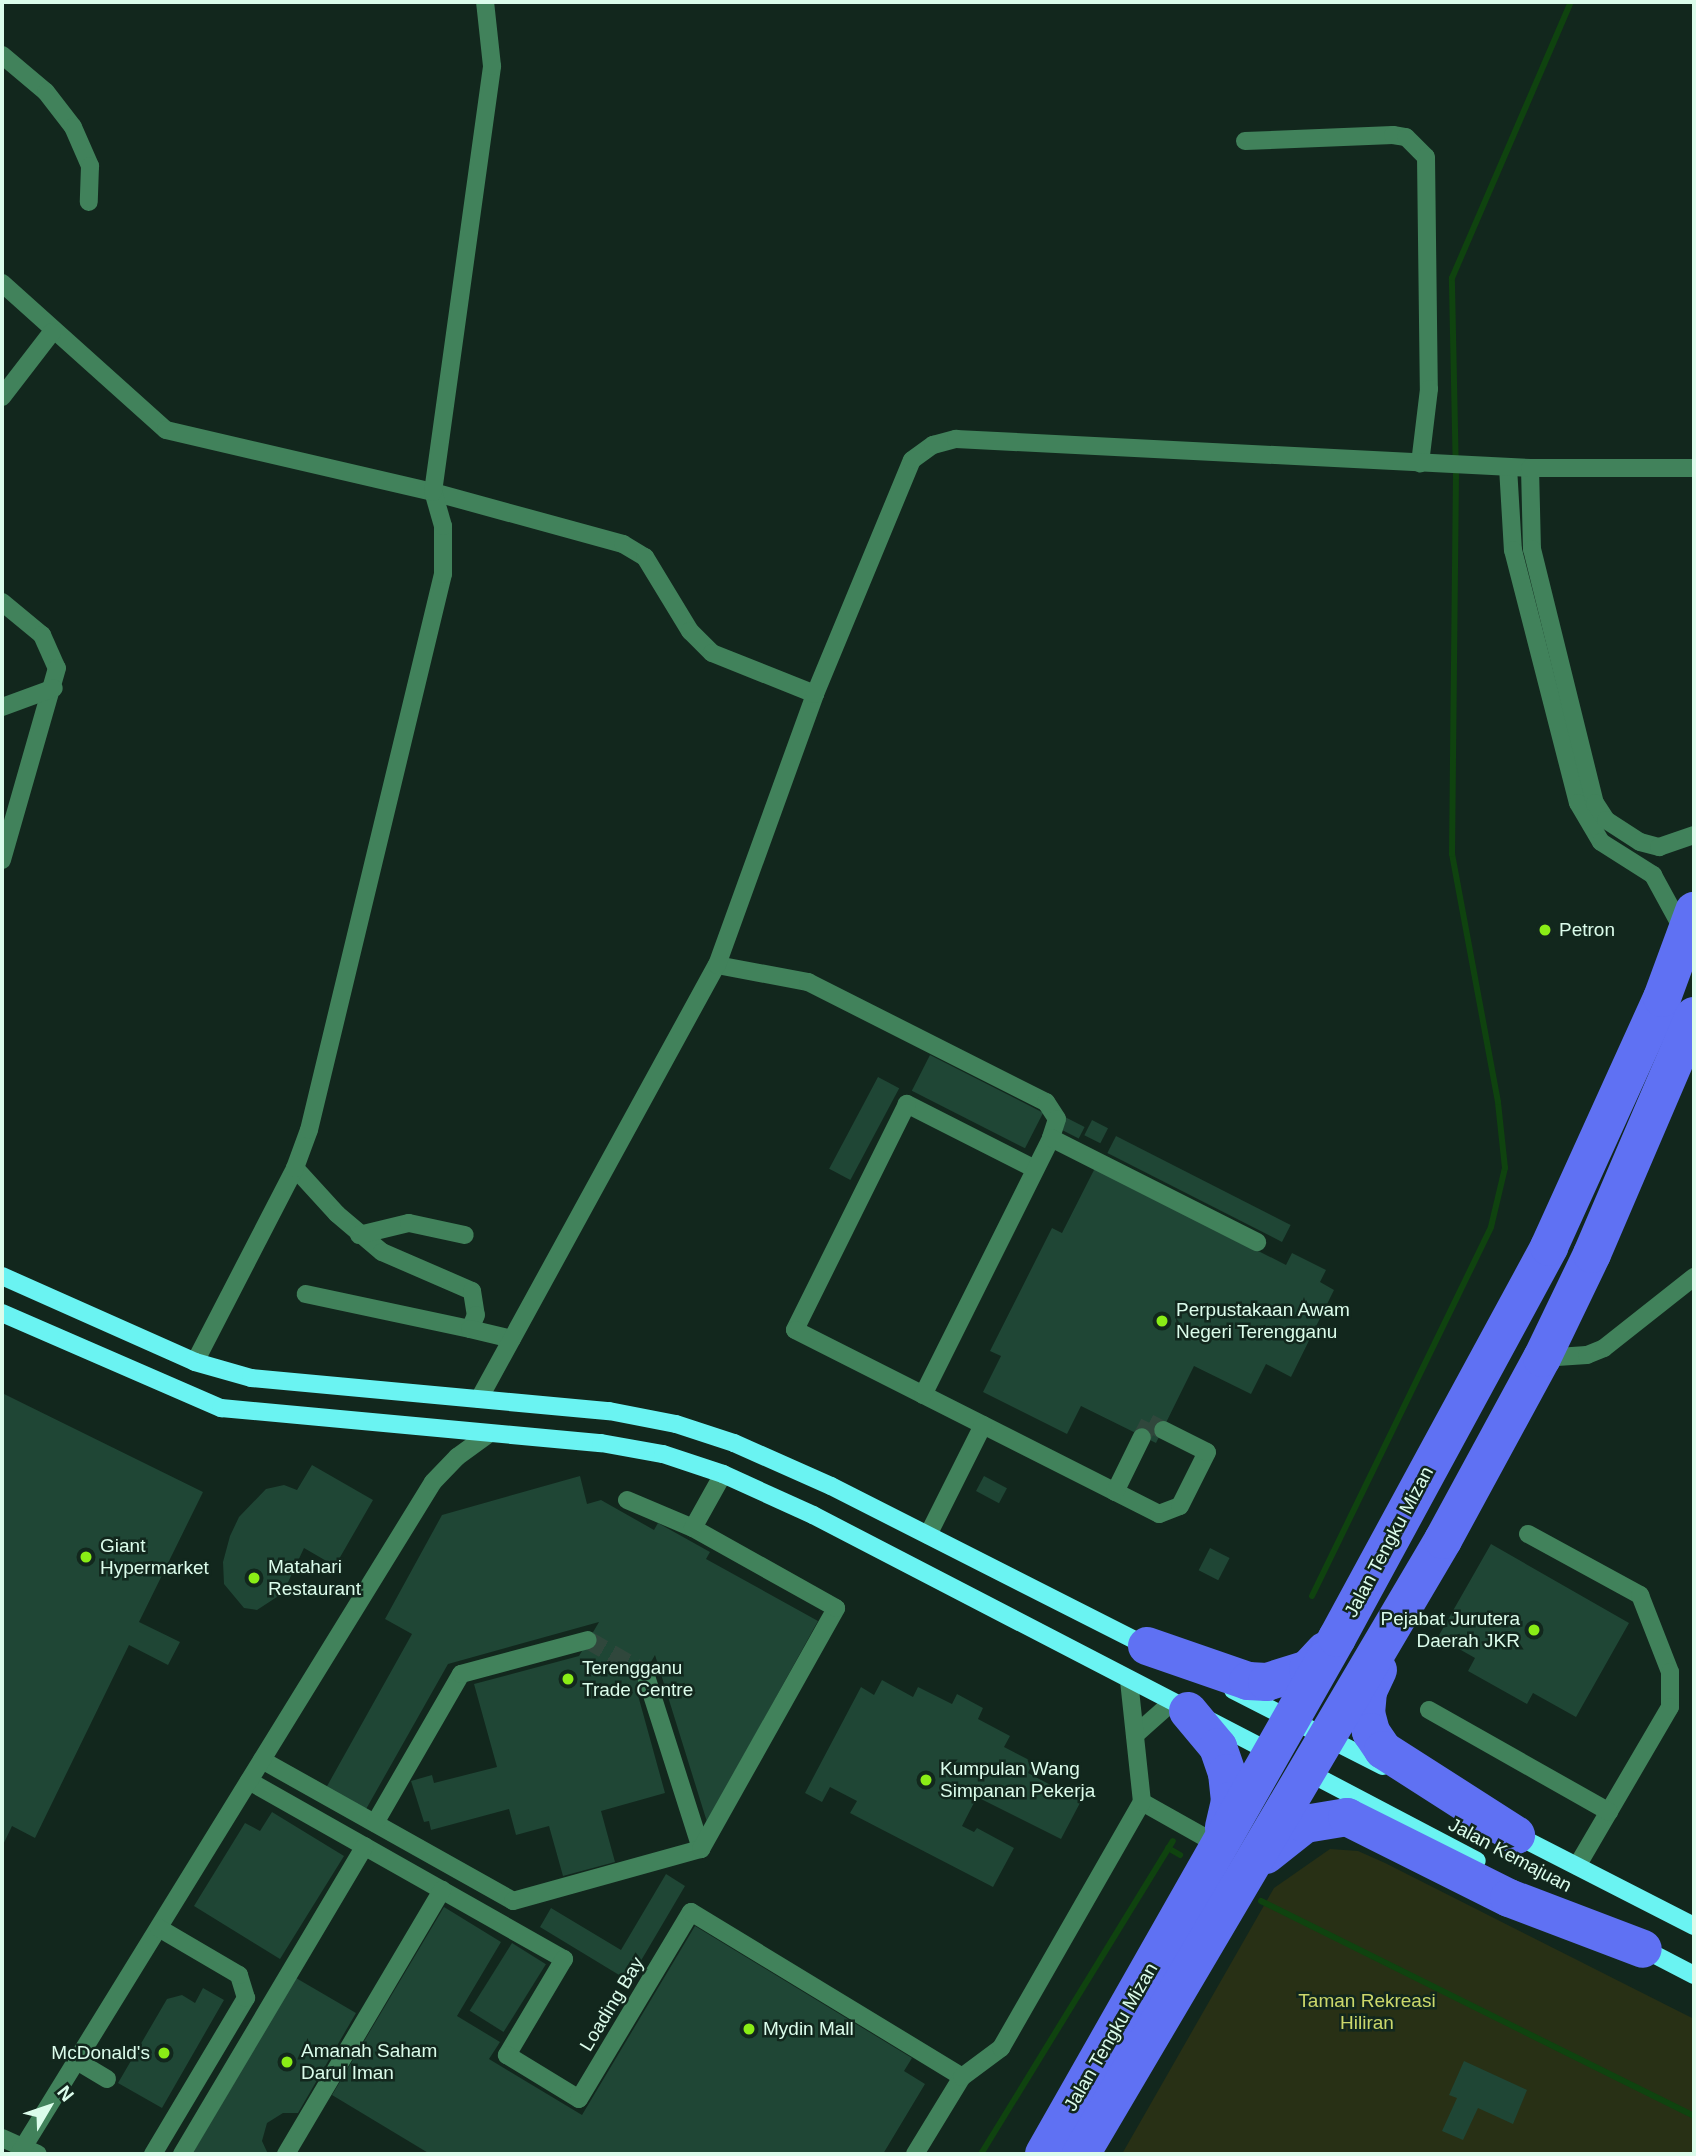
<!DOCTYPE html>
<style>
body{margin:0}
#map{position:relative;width:1696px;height:2156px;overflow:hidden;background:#12271d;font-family:Arial,sans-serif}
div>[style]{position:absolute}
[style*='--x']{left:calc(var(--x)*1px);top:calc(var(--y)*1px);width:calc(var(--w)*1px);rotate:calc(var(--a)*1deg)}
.green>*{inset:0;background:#283015}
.stream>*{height:6px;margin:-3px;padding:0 3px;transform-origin:3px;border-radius:3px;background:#0f430f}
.building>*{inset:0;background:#1f4635;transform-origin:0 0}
.minor-tunnel>*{height:18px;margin-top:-9px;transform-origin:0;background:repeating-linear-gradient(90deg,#30473c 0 18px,transparent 0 27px)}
.minor>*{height:18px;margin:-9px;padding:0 9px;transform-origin:9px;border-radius:9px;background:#41825b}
.major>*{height:18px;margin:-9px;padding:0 9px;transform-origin:9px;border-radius:9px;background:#6af3f2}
.highway>*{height:38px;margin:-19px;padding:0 19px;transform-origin:19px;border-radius:19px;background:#5f71f3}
.dots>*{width:19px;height:19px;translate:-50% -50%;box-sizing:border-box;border:4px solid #12271d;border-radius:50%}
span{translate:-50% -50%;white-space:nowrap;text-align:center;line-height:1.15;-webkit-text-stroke:5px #12271d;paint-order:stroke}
.poi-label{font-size:19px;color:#dbfceb}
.left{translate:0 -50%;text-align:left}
.right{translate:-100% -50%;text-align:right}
.street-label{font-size:19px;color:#dbfceb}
.park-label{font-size:19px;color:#ccd86b}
.frame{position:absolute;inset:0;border:4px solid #dbfceb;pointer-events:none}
.north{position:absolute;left:14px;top:2072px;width:70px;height:70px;-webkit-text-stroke:5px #12271d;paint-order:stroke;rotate:51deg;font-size:19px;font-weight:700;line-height:28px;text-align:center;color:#dbfceb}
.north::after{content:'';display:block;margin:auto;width:24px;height:32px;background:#dbfceb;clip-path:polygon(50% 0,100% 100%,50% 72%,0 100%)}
</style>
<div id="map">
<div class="green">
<div style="clip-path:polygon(1330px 1849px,1358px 1851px,1385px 1863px,1694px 2019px,1694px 2154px,1122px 2154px,1274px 1888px)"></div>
</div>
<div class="stream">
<div style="--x:1312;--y:1596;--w:410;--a:-64.1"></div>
<div style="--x:1491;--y:1227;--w:61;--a:-76.7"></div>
<div style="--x:1505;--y:1168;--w:66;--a:-96.1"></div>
<div style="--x:1498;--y:1102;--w:252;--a:-100.5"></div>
<div style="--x:1452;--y:854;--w:377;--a:-89.4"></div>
<div style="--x:1456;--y:477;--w:199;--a:-91.2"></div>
<div style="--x:1452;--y:278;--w:301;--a:-66.7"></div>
<div style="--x:1168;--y:1848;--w:14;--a:30"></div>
<div style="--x:1261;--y:1901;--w:483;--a:26.4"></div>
<div style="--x:981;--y:2154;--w:367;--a:-58.5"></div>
</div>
<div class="building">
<div style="left:930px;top:1055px;width:127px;height:40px;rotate:27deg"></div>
<div style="left:878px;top:1077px;width:24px;height:104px;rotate:28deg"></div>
<div style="left:1065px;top:1117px;width:22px;height:13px;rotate:27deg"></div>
<div style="left:1092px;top:1120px;width:18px;height:17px;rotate:27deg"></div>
<div style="left:1116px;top:1136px;width:196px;height:19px;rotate:27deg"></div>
<div style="clip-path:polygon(1095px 1168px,1286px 1265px,1292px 1253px,1326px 1270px,1320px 1282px,1334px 1290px,1291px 1377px,1266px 1364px,1251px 1394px,1194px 1366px,1156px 1443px,1081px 1406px,1067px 1434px,983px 1392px,1001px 1356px,990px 1351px,1052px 1228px,1062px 1233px)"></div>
<div style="clip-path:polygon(2px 1393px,203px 1492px,139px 1622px,180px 1642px,168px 1665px,129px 1645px,35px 1838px,12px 1826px,2px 1847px)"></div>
<div style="clip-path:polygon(312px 1465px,373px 1500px,335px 1566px,304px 1548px,283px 1593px,257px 1610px,244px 1608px,224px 1584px,223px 1562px,230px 1536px,239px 1517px,266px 1489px,284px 1485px,297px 1490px)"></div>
<div style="clip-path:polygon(580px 1476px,587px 1504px,601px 1500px,654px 1530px,658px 1523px,710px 1552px,706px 1559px,818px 1621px,707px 1822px,655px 1655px,636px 1688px,665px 1793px,601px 1811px,615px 1862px,563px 1876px,549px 1826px,516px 1835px,509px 1809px,431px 1830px,429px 1821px,424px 1822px,411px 1781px,432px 1775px,434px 1783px,497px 1767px,474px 1684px,579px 1656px,599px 1622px,448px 1664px,365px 1811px,326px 1788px,412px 1634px,385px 1619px,442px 1515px)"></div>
<div style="left:984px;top:1476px;width:26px;height:17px;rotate:28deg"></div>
<div style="clip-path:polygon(1491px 1544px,1629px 1623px,1576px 1717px,1533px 1693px,1527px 1704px,1468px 1671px,1475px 1658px,1438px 1637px)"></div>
<div style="left:1210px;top:1548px;width:22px;height:25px;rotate:27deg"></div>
<div style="clip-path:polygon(882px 1680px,913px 1697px,918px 1687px,952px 1704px,957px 1694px,983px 1708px,978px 1719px,1010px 1736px,1004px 1747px,1033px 1762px,1028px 1773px,1081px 1801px,1061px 1839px,977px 1797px,962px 1826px,974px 1832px,977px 1828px,1014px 1848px,993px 1887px,850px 1813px,857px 1801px,830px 1787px,822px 1802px,805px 1793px,861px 1687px,874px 1695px)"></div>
<div style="clip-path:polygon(272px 1812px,344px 1856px,280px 1959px,194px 1906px,245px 1823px,260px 1831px)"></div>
<div style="clip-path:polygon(666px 1874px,685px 1886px,629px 1981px,540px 1927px,551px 1908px,621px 1950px)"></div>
<div style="clip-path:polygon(444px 1907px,501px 1942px,457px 2016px,500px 2042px,489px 2059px,582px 2115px,695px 1926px,912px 2058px,904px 2071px,925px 2084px,883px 2154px,430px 2154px,332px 2095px)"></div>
<div style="left:512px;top:1943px;width:40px;height:80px;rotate:32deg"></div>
<div style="clip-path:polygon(296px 1978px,356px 2013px,298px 2113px,283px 2113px,267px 2123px,262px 2141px,268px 2154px,192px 2154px)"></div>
<div style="clip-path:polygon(203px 1988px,224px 2000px,162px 2108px,118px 2083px,167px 1999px,182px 1995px,195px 2003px)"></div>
<div style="clip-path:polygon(1464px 2061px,1527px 2090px,1513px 2124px,1478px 2108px,1463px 2140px,1442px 2131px,1457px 2098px,1449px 2095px)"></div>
</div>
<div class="minor-tunnel">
<div style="--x:1142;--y:1437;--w:16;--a:-63"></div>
<div style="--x:1149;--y:1423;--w:16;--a:27"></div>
<div style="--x:588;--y:1640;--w:66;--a:30.1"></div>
</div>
<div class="minor">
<div style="--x:2;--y:55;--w:57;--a:40.1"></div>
<div style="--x:46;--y:92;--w:44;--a:52.4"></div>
<div style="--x:73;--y:127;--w:43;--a:66.4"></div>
<div style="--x:90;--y:166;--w:36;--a:92"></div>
<div style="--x:1245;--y:141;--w:148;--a:-2.3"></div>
<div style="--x:1393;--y:135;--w:13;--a:9"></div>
<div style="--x:1406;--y:137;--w:28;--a:45"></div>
<div style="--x:1426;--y:157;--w:232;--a:89.3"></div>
<div style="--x:1429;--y:389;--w:75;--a:96.9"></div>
<div style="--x:2;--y:283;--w:220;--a:41.9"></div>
<div style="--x:166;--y:430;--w:274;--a:13.1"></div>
<div style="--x:433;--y:492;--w:197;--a:15.3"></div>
<div style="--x:623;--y:544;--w:26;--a:31"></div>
<div style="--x:645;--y:557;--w:87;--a:58.7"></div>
<div style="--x:690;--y:631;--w:31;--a:45"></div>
<div style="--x:712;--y:653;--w:111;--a:21.7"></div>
<div style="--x:2;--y:397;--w:82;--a:-52.4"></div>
<div style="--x:1508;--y:467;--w:83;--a:86.6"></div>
<div style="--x:1513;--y:550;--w:261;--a:75.6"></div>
<div style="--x:1578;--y:803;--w:45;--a:59.5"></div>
<div style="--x:1601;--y:842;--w:62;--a:32.4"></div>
<div style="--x:1653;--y:875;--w:63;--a:61.4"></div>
<div style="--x:1530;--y:468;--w:81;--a:88.6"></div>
<div style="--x:1532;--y:549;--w:262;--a:76.1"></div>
<div style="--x:1595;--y:803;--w:20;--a:57"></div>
<div style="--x:1606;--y:820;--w:40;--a:32.9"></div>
<div style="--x:1640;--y:842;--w:20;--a:15"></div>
<div style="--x:1659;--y:847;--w:37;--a:-19"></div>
<div style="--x:2;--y:602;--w:52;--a:39.5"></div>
<div style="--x:42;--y:635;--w:36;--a:66"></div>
<div style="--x:57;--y:668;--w:200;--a:106"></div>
<div style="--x:2;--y:707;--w:55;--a:-20.1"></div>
<div style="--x:717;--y:965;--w:93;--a:10.6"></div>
<div style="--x:808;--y:982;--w:267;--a:26.8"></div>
<div style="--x:1046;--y:1102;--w:20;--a:57"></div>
<div style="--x:1057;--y:1119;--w:20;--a:108"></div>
<div style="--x:295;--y:1168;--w:62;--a:47.6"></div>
<div style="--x:337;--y:1214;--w:59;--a:40.2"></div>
<div style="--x:382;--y:1252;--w:98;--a:23.4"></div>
<div style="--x:472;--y:1291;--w:24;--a:81"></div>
<div style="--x:476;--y:1315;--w:15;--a:113"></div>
<div style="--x:470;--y:1329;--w:168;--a:-168"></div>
<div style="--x:1035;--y:1169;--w:144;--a:-153.1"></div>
<div style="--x:907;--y:1104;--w:252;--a:116.4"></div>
<div style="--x:795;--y:1330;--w:408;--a:26.8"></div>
<div style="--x:1159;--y:1514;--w:22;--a:-21"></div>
<div style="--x:1180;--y:1506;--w:60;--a:-63.4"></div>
<div style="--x:1207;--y:1452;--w:49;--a:-153.4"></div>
<div style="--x:359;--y:1235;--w:51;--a:-13.5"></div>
<div style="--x:409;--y:1223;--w:57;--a:12.1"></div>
<div style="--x:470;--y:1329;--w:43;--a:13.4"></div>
<div style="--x:1542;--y:1358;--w:45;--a:-3.8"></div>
<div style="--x:1587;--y:1355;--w:18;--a:-22"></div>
<div style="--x:1604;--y:1348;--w:115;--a:-38.3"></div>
<div style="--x:195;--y:1362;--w:218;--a:-62.7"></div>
<div style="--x:295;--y:1168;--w:40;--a:-69.8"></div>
<div style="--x:309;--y:1130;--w:572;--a:-76.45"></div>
<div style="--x:443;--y:574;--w:48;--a:-90"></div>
<div style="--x:443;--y:526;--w:35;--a:-106"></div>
<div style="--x:433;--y:492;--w:430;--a:-82.1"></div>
<div style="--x:492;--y:66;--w:64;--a:-96.2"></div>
<div style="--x:923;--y:1395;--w:287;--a:-63.5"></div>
<div style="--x:1051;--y:1138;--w:231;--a:26.8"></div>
<div style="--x:479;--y:1399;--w:495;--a:-61.3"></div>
<div style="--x:717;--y:965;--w:288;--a:-70.1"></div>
<div style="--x:815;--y:694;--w:253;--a:-67.5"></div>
<div style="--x:912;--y:460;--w:26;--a:-36"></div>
<div style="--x:933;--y:445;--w:24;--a:-15"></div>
<div style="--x:956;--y:439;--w:575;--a:2.89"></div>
<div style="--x:1530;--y:468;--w:164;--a:0"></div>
<div style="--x:1115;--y:1492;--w:61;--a:-63.9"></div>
<div style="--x:627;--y:1500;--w:72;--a:23"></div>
<div style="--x:1528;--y:1534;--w:128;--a:28.6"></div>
<div style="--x:1640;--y:1595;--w:83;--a:68.7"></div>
<div style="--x:1670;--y:1672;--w:35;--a:90"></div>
<div style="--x:1670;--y:1707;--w:184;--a:120.3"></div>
<div style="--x:928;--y:1535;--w:123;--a:-63.4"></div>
<div style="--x:645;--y:1673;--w:185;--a:72.3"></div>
<div style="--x:1429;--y:1710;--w:207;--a:29.5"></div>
<div style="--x:1135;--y:1735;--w:48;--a:-41.6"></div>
<div style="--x:262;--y:1760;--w:288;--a:29.3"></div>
<div style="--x:513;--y:1901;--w:195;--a:-15.5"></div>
<div style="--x:701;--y:1849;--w:276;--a:-60.7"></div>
<div style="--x:836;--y:1608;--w:164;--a:-150.8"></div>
<div style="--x:693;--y:1528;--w:62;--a:-60.9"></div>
<div style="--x:249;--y:1781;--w:362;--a:29.5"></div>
<div style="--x:564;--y:1959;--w:112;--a:120.7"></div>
<div style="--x:507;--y:2055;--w:84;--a:31.4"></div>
<div style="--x:579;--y:2099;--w:218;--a:-59.1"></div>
<div style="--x:691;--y:1912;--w:317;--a:31.3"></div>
<div style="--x:1142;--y:1802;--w:90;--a:29.4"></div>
<div style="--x:375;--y:1823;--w:172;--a:-60"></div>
<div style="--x:461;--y:1674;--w:131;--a:-15"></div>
<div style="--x:77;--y:2061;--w:35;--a:31"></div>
<div style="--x:2;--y:2138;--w:39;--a:24"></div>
<div style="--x:19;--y:2154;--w:789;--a:-58.36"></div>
<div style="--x:433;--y:1482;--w:35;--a:-46"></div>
<div style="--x:457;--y:1457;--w:37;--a:-36"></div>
<div style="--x:153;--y:2154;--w:182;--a:-59.2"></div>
<div style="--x:246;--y:1998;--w:24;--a:-107"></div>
<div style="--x:239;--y:1975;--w:93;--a:-149.6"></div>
<div style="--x:182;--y:2154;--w:358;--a:-59.3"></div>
<div style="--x:286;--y:2154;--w:307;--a:-59.4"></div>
<div style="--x:915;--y:2154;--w:90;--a:-58.6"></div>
<div style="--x:962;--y:2077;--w:49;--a:-36.6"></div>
<div style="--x:1001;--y:2048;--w:284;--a:-60.2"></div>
<div style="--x:1142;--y:1802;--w:122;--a:-96.1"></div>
</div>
<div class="major">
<div style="--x:2;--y:1276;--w:211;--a:24"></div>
<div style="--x:195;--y:1362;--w:58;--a:15.9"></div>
<div style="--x:251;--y:1378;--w:360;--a:5.3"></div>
<div style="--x:609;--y:1411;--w:68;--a:11"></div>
<div style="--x:676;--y:1424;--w:61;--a:18.1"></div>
<div style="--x:734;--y:1443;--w:106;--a:23.9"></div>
<div style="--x:831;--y:1486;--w:356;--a:26.9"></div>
<div style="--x:2;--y:1313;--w:239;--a:23.5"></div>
<div style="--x:221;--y:1408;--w:382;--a:5.3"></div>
<div style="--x:601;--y:1443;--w:63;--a:10.1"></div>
<div style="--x:663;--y:1454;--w:63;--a:18.4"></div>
<div style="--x:723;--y:1474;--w:99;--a:24.5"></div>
<div style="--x:813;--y:1515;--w:522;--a:27.4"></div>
<div style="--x:1233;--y:1690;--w:168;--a:26.9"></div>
<div style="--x:1304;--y:1770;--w:195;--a:27.7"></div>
<div style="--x:1514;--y:1834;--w:202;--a:27.1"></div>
<div style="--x:1638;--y:1946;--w:63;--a:27.4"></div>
</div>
<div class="highway">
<div style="--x:1147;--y:1646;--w:107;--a:19.1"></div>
<div style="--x:1248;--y:1681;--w:19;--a:3"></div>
<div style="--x:1267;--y:1682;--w:43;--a:-17.6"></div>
<div style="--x:1308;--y:1669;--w:25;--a:-47"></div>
<div style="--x:1378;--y:1670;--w:23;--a:115"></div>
<div style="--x:1368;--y:1691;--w:22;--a:95"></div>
<div style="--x:1366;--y:1713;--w:20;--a:75"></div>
<div style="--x:1371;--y:1732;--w:22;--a:56"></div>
<div style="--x:1383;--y:1750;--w:158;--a:32.6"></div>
<div style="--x:1188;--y:1711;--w:47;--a:50.2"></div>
<div style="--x:1218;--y:1747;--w:28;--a:71"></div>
<div style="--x:1227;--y:1773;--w:28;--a:84"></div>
<div style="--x:1230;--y:1801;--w:27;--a:103"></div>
<div style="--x:1266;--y:1855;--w:50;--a:-38.5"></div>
<div style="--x:1305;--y:1824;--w:43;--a:-9.5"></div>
<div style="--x:1347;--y:1817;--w:181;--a:26.6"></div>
<div style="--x:1509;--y:1898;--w:143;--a:20.8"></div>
<div style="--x:1044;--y:2154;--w:593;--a:-60.41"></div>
<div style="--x:1337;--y:1638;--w:445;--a:-61.5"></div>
<div style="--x:1549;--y:1247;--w:273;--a:-65.6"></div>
<div style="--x:1662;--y:998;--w:93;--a:-69.8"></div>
<div style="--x:1081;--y:2154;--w:713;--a:-59.48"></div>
<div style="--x:1443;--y:1540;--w:207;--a:-61.5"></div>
<div style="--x:1542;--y:1358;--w:115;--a:-64.3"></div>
<div style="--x:1592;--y:1254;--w:259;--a:-66.8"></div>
</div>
<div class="dots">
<div style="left:1545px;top:930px;background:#8aed16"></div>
<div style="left:1162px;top:1321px;background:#8aed16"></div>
<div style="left:86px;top:1557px;background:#8aed16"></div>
<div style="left:254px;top:1578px;background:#8aed16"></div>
<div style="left:1534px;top:1630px;background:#8aed16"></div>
<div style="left:568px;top:1679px;background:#8aed16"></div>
<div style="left:926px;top:1780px;background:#8aed16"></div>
<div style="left:749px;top:2029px;background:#8aed16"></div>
<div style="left:164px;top:2053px;background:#8aed16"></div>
<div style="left:287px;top:2062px;background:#8aed16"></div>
</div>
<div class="poi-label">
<span class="left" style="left:1559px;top:930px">Petron</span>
<span class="left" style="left:1176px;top:1321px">Perpustakaan Awam<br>Negeri Terengganu</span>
<span class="left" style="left:100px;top:1557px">Giant<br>Hypermarket</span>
<span class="left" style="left:268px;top:1578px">Matahari<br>Restaurant</span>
<span class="right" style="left:1520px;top:1630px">Pejabat Jurutera<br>Daerah JKR</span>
<span class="left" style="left:582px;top:1679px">Terengganu<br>Trade Centre</span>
<span class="left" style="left:940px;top:1780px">Kumpulan Wang<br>Simpanan Pekerja</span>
<span class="left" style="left:763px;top:2029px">Mydin Mall</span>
<span class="left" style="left:301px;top:2062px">Amanah Saham<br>Darul Iman</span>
<span class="right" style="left:150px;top:2053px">McDonald's</span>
</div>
<div class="street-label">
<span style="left:1389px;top:1542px;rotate:-62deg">Jalan Tengku Mizan</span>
<span style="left:1510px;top:1855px;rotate:28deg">Jalan Kemajuan</span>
<span style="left:612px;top:2004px;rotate:-59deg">Loading Bay</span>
<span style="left:1111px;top:2037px;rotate:-60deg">Jalan Tengku Mizan</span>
</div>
<div class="park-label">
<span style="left:1367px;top:2012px">Taman Rekreasi<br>Hiliran</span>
</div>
<div class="frame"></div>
<div class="north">N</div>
</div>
